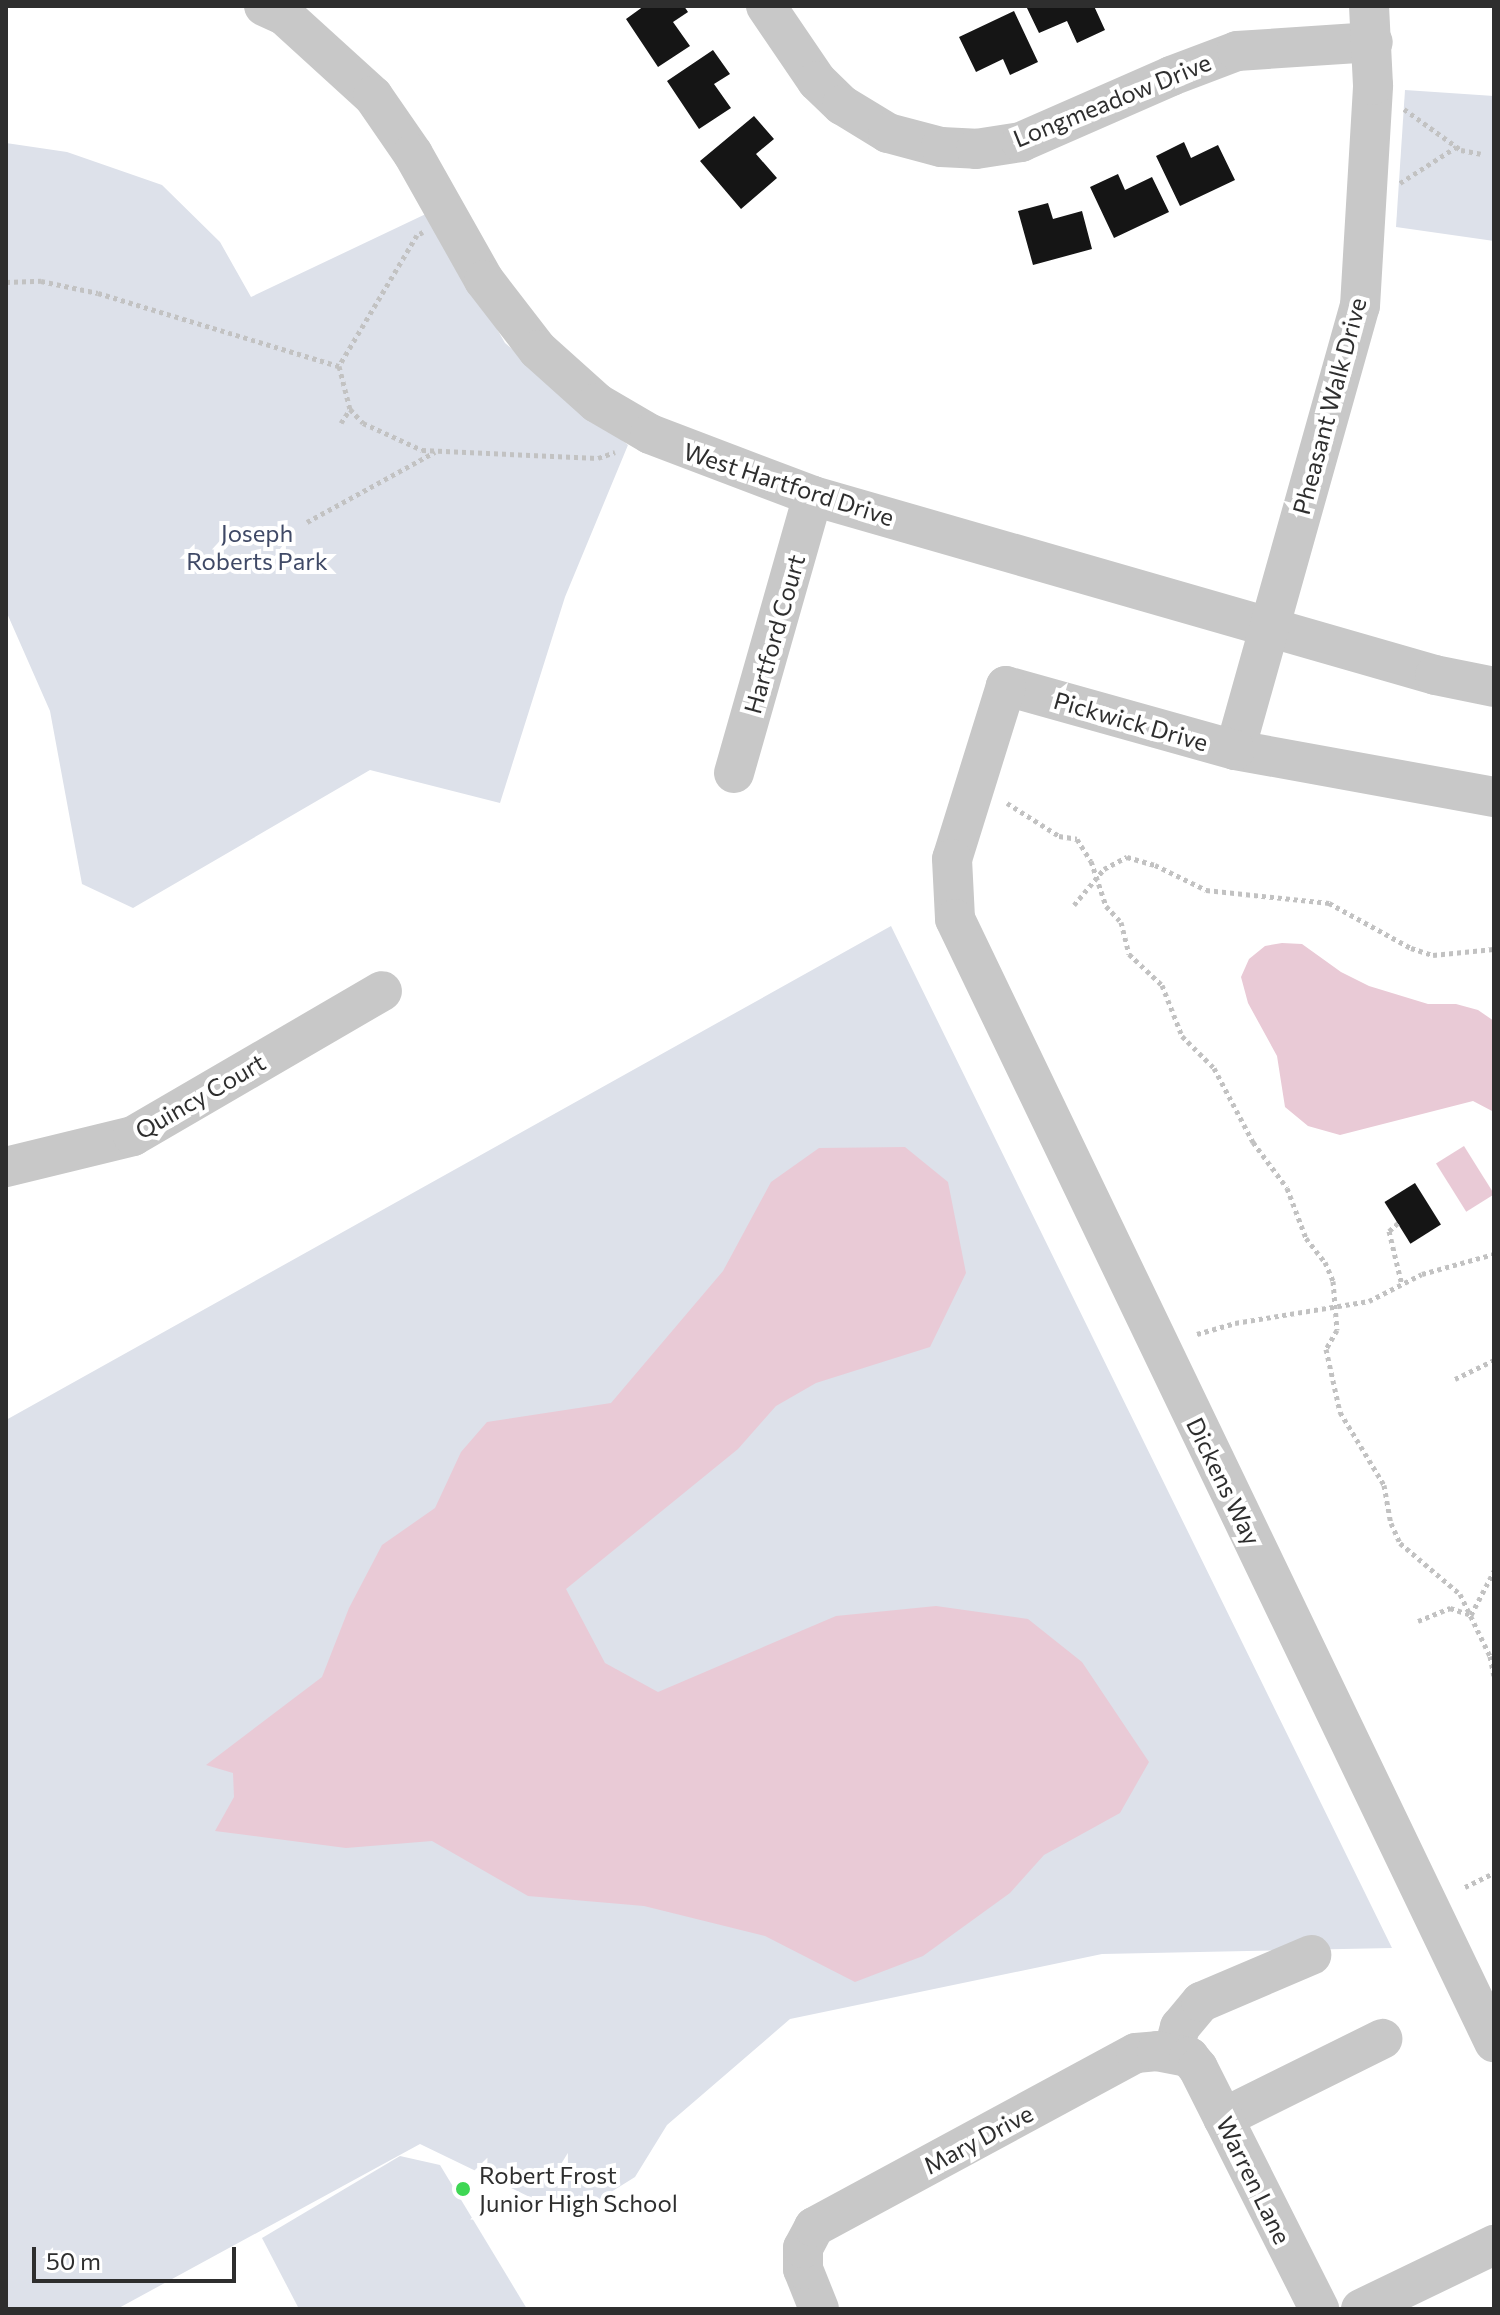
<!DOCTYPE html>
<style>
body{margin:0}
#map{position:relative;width:1500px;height:2315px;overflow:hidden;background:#fff;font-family:Commissioner,sans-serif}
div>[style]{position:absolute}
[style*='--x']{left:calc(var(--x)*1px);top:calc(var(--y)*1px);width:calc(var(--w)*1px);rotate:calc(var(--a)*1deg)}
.green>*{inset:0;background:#dde1ea}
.water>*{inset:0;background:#e9cad6;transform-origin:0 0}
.building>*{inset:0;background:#151515;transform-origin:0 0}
.path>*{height:5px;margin-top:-2.5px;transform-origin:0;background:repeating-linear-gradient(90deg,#c2c2c2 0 4px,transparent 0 8px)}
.minor>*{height:40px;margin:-20px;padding:0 20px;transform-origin:20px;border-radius:20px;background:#c8c8c8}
.dots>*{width:22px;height:22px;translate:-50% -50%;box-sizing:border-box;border:4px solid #fff;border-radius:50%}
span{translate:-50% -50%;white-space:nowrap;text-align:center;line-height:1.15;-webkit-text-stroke:8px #fff;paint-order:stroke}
.street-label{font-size:24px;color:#2e2e2e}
.park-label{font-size:24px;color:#3f4966}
.poi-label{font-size:24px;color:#2e2e2e}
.left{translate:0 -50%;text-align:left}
.frame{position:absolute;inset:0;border:8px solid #2e2e2e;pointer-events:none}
.scale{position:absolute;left:32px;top:2247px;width:204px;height:36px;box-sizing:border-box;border:4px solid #2e2e2e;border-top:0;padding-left:10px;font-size:24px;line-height:28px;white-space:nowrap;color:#2e2e2e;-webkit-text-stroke:6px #fff;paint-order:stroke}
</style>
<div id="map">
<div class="green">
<div style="clip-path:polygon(1405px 90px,1494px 96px,1494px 241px,1396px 227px)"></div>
<div style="clip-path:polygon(6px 143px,67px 152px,162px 185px,220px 242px,251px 297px,430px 212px,505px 343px,628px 445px,565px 597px,500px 803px,370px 770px,133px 908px,82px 884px,50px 711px,6px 611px)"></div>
<div style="clip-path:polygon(891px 926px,1392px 1948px,1102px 1954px,790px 2019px,667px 2125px,635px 2177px,571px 2217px,420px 2144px,117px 2309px,6px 2309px,6px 1420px)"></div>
<div style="clip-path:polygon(400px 2156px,440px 2165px,527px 2309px,299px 2309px,262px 2238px)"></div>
</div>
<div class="water">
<div style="clip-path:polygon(1282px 943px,1302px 944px,1341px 972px,1369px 986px,1428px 1004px,1456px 1004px,1478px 1010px,1494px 1021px,1494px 1112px,1473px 1101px,1340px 1135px,1308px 1126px,1285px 1107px,1277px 1056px,1248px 1003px,1241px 977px,1249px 959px,1265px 946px)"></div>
<div style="left:1464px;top:1146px;width:57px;height:33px;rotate:58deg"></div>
<div style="clip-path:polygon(905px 1147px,948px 1182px,966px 1273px,930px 1347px,816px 1383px,776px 1406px,738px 1449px,566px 1589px,605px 1663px,658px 1692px,836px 1616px,936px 1606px,1028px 1619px,1082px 1662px,1149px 1762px,1120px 1813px,1044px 1855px,1010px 1893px,923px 1956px,855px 1982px,765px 1936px,644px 1906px,528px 1896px,432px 1841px,346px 1848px,215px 1831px,234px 1797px,233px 1773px,206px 1765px,322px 1677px,349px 1608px,382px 1545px,435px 1508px,461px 1452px,487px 1422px,611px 1403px,723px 1271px,771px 1182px,819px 1148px)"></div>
</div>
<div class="building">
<div style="clip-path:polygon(644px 6px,684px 6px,688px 12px,673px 22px,690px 46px,658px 67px,626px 19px)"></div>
<div style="clip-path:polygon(1026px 6px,1094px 6px,1105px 30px,1077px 43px,1067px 21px,1039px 33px)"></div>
<div style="clip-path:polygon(1014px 11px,1038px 62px,1010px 75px,1003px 59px,976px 72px,959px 37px)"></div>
<div style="clip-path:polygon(713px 50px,730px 74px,714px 84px,731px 108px,699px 129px,667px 81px)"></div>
<div style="clip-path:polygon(754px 116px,774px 139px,756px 154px,777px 178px,741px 209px,700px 161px)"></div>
<div style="clip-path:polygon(1184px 142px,1191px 158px,1218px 145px,1235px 180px,1180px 206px,1156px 156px)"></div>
<div style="clip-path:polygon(1118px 174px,1125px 190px,1152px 177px,1169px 212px,1114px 238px,1090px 187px)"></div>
<div style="clip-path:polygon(1048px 203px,1053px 219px,1082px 211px,1092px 249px,1033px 265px,1018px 211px)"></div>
<div style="left:1415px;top:1183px;width:49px;height:36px;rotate:58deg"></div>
</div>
<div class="path">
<div style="--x:1404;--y:109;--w:70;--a:35.7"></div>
<div style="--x:1461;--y:150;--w:20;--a:11"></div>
<div style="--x:1400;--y:183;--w:67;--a:-32.7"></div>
<div style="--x:423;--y:232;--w:7;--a:153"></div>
<div style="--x:417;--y:235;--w:152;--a:120.8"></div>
<div style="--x:339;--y:366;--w:44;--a:75.7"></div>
<div style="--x:350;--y:409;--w:19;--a:47"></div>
<div style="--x:363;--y:423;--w:65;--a:24.6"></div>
<div style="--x:422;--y:450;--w:176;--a:2.6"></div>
<div style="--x:598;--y:458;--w:18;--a:-19"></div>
<div style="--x:6;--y:282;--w:35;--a:-2"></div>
<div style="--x:41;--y:281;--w:58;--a:11.9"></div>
<div style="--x:98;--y:293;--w:252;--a:16.9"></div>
<div style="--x:341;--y:423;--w:17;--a:-57"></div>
<div style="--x:307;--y:522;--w:146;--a:-28.7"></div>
<div style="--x:1007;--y:803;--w:62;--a:32.4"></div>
<div style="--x:1059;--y:836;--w:18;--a:9"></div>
<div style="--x:1077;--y:839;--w:26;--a:58"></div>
<div style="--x:1091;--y:861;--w:47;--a:71.6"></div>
<div style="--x:1106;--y:906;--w:22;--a:47"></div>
<div style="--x:1121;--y:922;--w:33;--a:76"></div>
<div style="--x:1129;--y:954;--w:45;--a:43.2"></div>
<div style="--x:1162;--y:985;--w:55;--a:68.6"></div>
<div style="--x:1182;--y:1036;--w:45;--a:45"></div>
<div style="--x:1214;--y:1068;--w:84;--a:62.2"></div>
<div style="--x:1253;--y:1142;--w:57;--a:53.5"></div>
<div style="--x:1287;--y:1188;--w:53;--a:69.2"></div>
<div style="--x:1306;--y:1238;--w:31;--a:52"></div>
<div style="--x:1325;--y:1262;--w:21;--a:67"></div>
<div style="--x:1333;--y:1281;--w:49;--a:85.3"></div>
<div style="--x:1337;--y:1330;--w:22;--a:120"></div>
<div style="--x:1326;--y:1349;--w:65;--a:77.5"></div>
<div style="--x:1340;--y:1412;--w:85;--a:58.9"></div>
<div style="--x:1384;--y:1485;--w:39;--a:80"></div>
<div style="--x:1391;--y:1523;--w:22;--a:66"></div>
<div style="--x:1400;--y:1543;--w:79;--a:40.4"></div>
<div style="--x:1460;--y:1594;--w:69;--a:64.2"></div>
<div style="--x:1490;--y:1656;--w:20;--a:79"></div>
<div style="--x:1074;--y:905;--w:47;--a:-50.2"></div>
<div style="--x:1104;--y:869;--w:26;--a:-28"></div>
<div style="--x:1127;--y:857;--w:29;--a:16"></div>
<div style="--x:1155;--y:865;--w:57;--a:26.1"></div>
<div style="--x:1206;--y:890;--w:124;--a:6"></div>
<div style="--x:1329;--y:903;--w:94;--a:28.8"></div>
<div style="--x:1411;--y:948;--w:23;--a:18"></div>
<div style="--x:1433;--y:955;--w:61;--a:-5.6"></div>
<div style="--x:1398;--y:1223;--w:12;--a:138"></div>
<div style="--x:1389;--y:1231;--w:56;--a:76.5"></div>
<div style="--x:1197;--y:1334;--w:40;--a:-16"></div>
<div style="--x:1235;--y:1323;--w:136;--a:-9.3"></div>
<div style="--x:1369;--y:1301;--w:59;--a:-27"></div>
<div style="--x:1422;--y:1274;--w:75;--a:-15.5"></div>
<div style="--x:1455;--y:1379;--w:43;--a:-26"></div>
<div style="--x:1418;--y:1621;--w:35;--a:-22"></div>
<div style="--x:1450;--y:1608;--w:22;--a:18"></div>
<div style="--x:1471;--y:1615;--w:50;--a:-62.4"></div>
<div style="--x:1465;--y:1887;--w:32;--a:-26"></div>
</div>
<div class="minor">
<div style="--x:264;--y:6;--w:23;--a:25"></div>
<div style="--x:285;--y:16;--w:119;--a:42.3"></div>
<div style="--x:373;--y:96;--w:70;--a:55.4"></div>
<div style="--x:413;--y:154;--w:145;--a:60.6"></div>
<div style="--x:484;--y:280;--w:88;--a:52.4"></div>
<div style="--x:538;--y:350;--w:79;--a:41.9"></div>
<div style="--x:597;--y:403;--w:61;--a:30.3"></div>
<div style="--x:650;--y:434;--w:174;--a:20.8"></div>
<div style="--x:813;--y:496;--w:647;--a:16.05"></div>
<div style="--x:1435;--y:675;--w:60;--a:11.5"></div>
<div style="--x:766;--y:6;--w:91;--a:55.8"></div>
<div style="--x:817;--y:81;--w:35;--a:44"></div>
<div style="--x:842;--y:105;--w:54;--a:31.3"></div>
<div style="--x:888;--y:133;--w:55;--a:14.8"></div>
<div style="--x:941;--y:147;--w:35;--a:3"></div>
<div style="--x:976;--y:149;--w:46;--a:-8.8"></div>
<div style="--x:1021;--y:142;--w:164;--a:-23.7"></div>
<div style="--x:1171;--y:76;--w:71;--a:-20.7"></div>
<div style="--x:1237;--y:51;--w:136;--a:-3.8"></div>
<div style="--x:1235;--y:750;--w:461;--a:-74.3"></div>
<div style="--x:1360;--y:306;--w:221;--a:-86.6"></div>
<div style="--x:1373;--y:85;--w:79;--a:-92.9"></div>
<div style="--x:734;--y:773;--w:288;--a:-74.1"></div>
<div style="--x:1494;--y:797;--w:263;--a:-169.7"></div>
<div style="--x:1235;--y:750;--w:238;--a:-164.4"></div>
<div style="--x:1006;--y:686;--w:181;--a:107.3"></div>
<div style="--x:952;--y:859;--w:60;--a:87.1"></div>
<div style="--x:955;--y:919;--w:1246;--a:64.36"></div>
<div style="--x:6;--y:1167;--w:131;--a:-13.7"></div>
<div style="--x:133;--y:1136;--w:288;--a:-30.2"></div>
<div style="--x:1173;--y:2053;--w:27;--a:-75"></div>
<div style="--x:1180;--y:2027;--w:33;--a:-50"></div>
<div style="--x:1201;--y:2002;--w:120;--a:-23.1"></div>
<div style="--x:1223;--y:2118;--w:178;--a:-26.4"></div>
<div style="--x:819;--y:2309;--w:43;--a:-111.8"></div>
<div style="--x:803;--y:2269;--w:21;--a:-90"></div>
<div style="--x:803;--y:2248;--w:24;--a:-62"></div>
<div style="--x:814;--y:2227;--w:366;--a:-28.4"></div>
<div style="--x:1136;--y:2053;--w:21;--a:-5"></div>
<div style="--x:1157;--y:2051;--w:33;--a:11"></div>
<div style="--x:1189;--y:2057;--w:14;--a:51"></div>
<div style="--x:1198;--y:2068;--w:270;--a:63.3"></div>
<div style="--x:1361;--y:2309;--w:148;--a:-25.7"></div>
</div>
<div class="dots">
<div style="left:463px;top:2189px;background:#3ed754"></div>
</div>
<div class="street-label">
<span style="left:1112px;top:100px;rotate:-22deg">Longmeadow Drive</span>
<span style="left:1329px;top:406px;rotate:-75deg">Pheasant Walk Drive</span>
<span style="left:789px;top:484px;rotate:18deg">West Hartford Drive</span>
<span style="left:774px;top:634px;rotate:-74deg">Hartford Court</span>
<span style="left:1131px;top:721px;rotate:16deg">Pickwick Drive</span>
<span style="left:200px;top:1096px;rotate:-30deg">Quincy Court</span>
<span style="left:1224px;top:1481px;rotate:64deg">Dickens Way</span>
<span style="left:978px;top:2139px;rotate:-28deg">Mary Drive</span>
<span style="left:1254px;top:2180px;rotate:64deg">Warren Lane</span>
</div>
<div class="park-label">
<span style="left:257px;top:547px">Joseph<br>Roberts Park</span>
</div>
<div class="poi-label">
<span class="left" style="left:479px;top:2189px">Robert Frost<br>Junior High School</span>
</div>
<div class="frame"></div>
<div class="scale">50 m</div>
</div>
